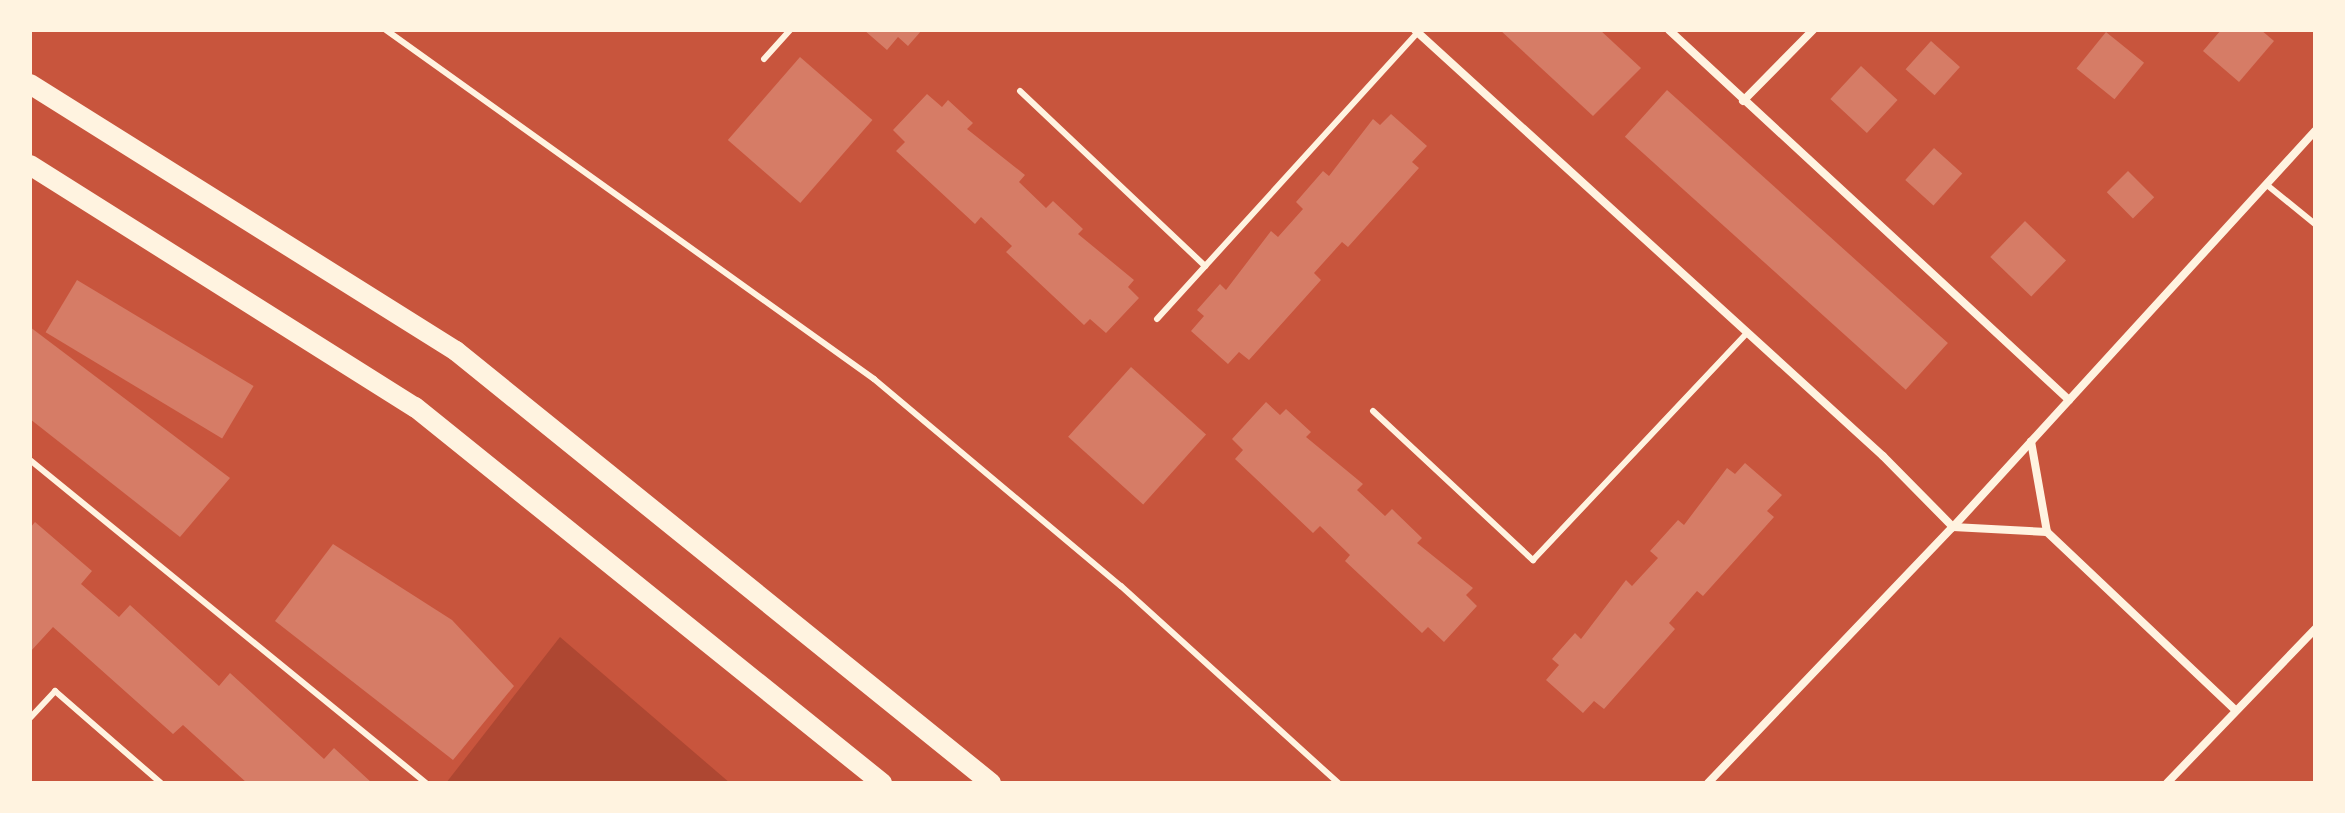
<!DOCTYPE html>
<style>
body{margin:0}
#map{position:relative;width:2345px;height:813px;overflow:hidden;background:#c8553d;font-family:Inter,sans-serif}
div>[style]{position:absolute}
[style*='--x']{left:calc(var(--x)*1px);top:calc(var(--y)*1px);width:calc(var(--w)*1px);rotate:calc(var(--a)*1deg)}
.green>*{inset:0;background:#ae4732}
.building>*{inset:0;background:#d67c66;transform-origin:0 0}
.service>*{height:6px;margin:-3px;padding:0 3px;transform-origin:3px;border-radius:3px;background:#fff3e0}
.minor>*{height:8px;margin:-4px;padding:0 4px;transform-origin:4px;border-radius:4px;background:#fff3e0}
.primary>*{height:20px;margin:-10px;padding:0 10px;transform-origin:10px;border-radius:10px;background:#fff3e0}
span{translate:-50% -50%;white-space:nowrap;text-align:center;line-height:1.15;-webkit-text-stroke:6px #fff3e0;paint-order:stroke}
.frame{position:absolute;inset:0;border:32px solid #fff3e0;pointer-events:none}
</style>
<div id="map">
<div class="green">
<div style="clip-path:polygon(560px 637px,730px 783px,446px 783px)"></div>
</div>
<div class="building">
<div style="clip-path:polygon(864px 30px,922px 30px,908px 46px,898px 37px,887px 50px)"></div>
<div style="clip-path:polygon(1500px 30px,1600px 30px,1641px 68px,1593px 116px)"></div>
<div style="clip-path:polygon(2221px 30px,2261px 30px,2274px 41px,2239px 82px,2203px 51px)"></div>
<div style="left:2106px;top:32px;width:49px;height:47px;rotate:39deg"></div>
<div style="left:1931px;top:41px;width:39px;height:38px;rotate:42deg"></div>
<div style="left:800px;top:57px;width:96px;height:110px;rotate:41deg"></div>
<div style="left:1861px;top:66px;width:50px;height:45px;rotate:43deg"></div>
<div style="left:1667px;top:90px;width:378px;height:63px;rotate:42deg"></div>
<div style="clip-path:polygon(927px 94px,942px 107px,948px 100px,973px 123px,967px 129px,1025px 175px,1019px 182px,1046px 208px,1053px 201px,1083px 229px,1078px 234px,1134px 280px,1128px 287px,1139px 298px,1106px 333px,1090px 319px,1084px 325px,1006px 252px,1012px 246px,981px 217px,975px 224px,896px 151px,905px 142px,893px 130px)"></div>
<div style="clip-path:polygon(1391px 114px,1427px 146px,1412px 162px,1419px 168px,1348px 247px,1342px 242px,1314px 273px,1321px 280px,1249px 360px,1239px 352px,1228px 364px,1191px 331px,1204px 316px,1197px 310px,1220px 284px,1226px 290px,1271px 231px,1278px 237px,1303px 209px,1296px 202px,1323px 171px,1329px 176px,1373px 119px,1380px 125px)"></div>
<div style="left:1934px;top:148px;width:38px;height:43px;rotate:42deg"></div>
<div style="left:2128px;top:171px;width:37px;height:30px;rotate:45deg"></div>
<div style="left:2025px;top:221px;width:57px;height:50px;rotate:44deg"></div>
<div style="left:77px;top:280px;width:206px;height:61px;rotate:31deg"></div>
<div style="clip-path:polygon(30px 327px,230px 478px,180px 537px,30px 419px)"></div>
<div style="left:1131px;top:367px;width:101px;height:94px;rotate:42deg"></div>
<div style="clip-path:polygon(1266px 402px,1280px 415px,1286px 409px,1311px 432px,1306px 437px,1363px 484px,1357px 490px,1385px 516px,1392px 509px,1422px 538px,1417px 543px,1473px 588px,1466px 595px,1477px 606px,1444px 642px,1428px 627px,1422px 633px,1345px 561px,1350px 555px,1320px 526px,1313px 533px,1235px 459px,1243px 450px,1232px 439px)"></div>
<div style="clip-path:polygon(1745px 463px,1782px 495px,1767px 511px,1774px 517px,1703px 596px,1697px 591px,1669px 623px,1675px 629px,1604px 709px,1594px 701px,1583px 713px,1546px 680px,1559px 665px,1552px 659px,1575px 633px,1581px 639px,1626px 580px,1632px 586px,1658px 558px,1650px 551px,1678px 520px,1684px 525px,1727px 468px,1735px 474px)"></div>
<div style="clip-path:polygon(35px 522px,92px 571px,81px 584px,119px 617px,130px 605px,219px 686px,230px 673px,324px 759px,334px 748px,372px 783px,247px 783px,183px 725px,173px 734px,53px 627px,30px 652px,30px 528px)"></div>
<div style="clip-path:polygon(333px 544px,452px 620px,514px 686px,453px 760px,275px 621px)"></div>
</div>
<div class="service">
<div style="--x:386;--y:30;--w:600;--a:35.57"></div>
<div style="--x:874;--y:379;--w:322;--a:40"></div>
<div style="--x:1121;--y:586;--w:293;--a:42.2"></div>
<div style="--x:764;--y:59;--w:39;--a:-48"></div>
<div style="--x:1020;--y:91;--w:255;--a:43.4"></div>
<div style="--x:2267;--y:185;--w:62;--a:39.1"></div>
<div style="--x:1157;--y:319;--w:387;--a:-47.7"></div>
<div style="--x:1373;--y:411;--w:219;--a:43"></div>
<div style="--x:1533;--y:560;--w:312;--a:-46.7"></div>
<div style="--x:30;--y:460;--w:511;--a:39.2"></div>
<div style="--x:30;--y:718;--w:37;--a:-47"></div>
<div style="--x:55;--y:691;--w:140;--a:41"></div>
</div>
<div class="minor">
<div style="--x:1415;--y:30;--w:633;--a:42.31"></div>
<div style="--x:1883;--y:456;--w:100;--a:45.4"></div>
<div style="--x:1953;--y:527;--w:94;--a:3"></div>
<div style="--x:2047;--y:532;--w:92;--a:-100"></div>
<div style="--x:1669;--y:30;--w:545;--a:42.77"></div>
<div style="--x:1743;--y:101;--w:100;--a:-45.4"></div>
<div style="--x:2047;--y:532;--w:260;--a:43.4"></div>
<div style="--x:1708;--y:783;--w:354;--a:-46.3"></div>
<div style="--x:1953;--y:527;--w:537;--a:-47.57"></div>
<div style="--x:2167;--y:783;--w:214;--a:-46.1"></div>
</div>
<div class="primary">
<div style="--x:30;--y:84;--w:503;--a:32.08"></div>
<div style="--x:456;--y:351;--w:688;--a:38.92"></div>
<div style="--x:30;--y:165;--w:455;--a:32.2"></div>
<div style="--x:415;--y:407;--w:600;--a:38.84"></div>
</div>
<div class="frame"></div>
</div>
